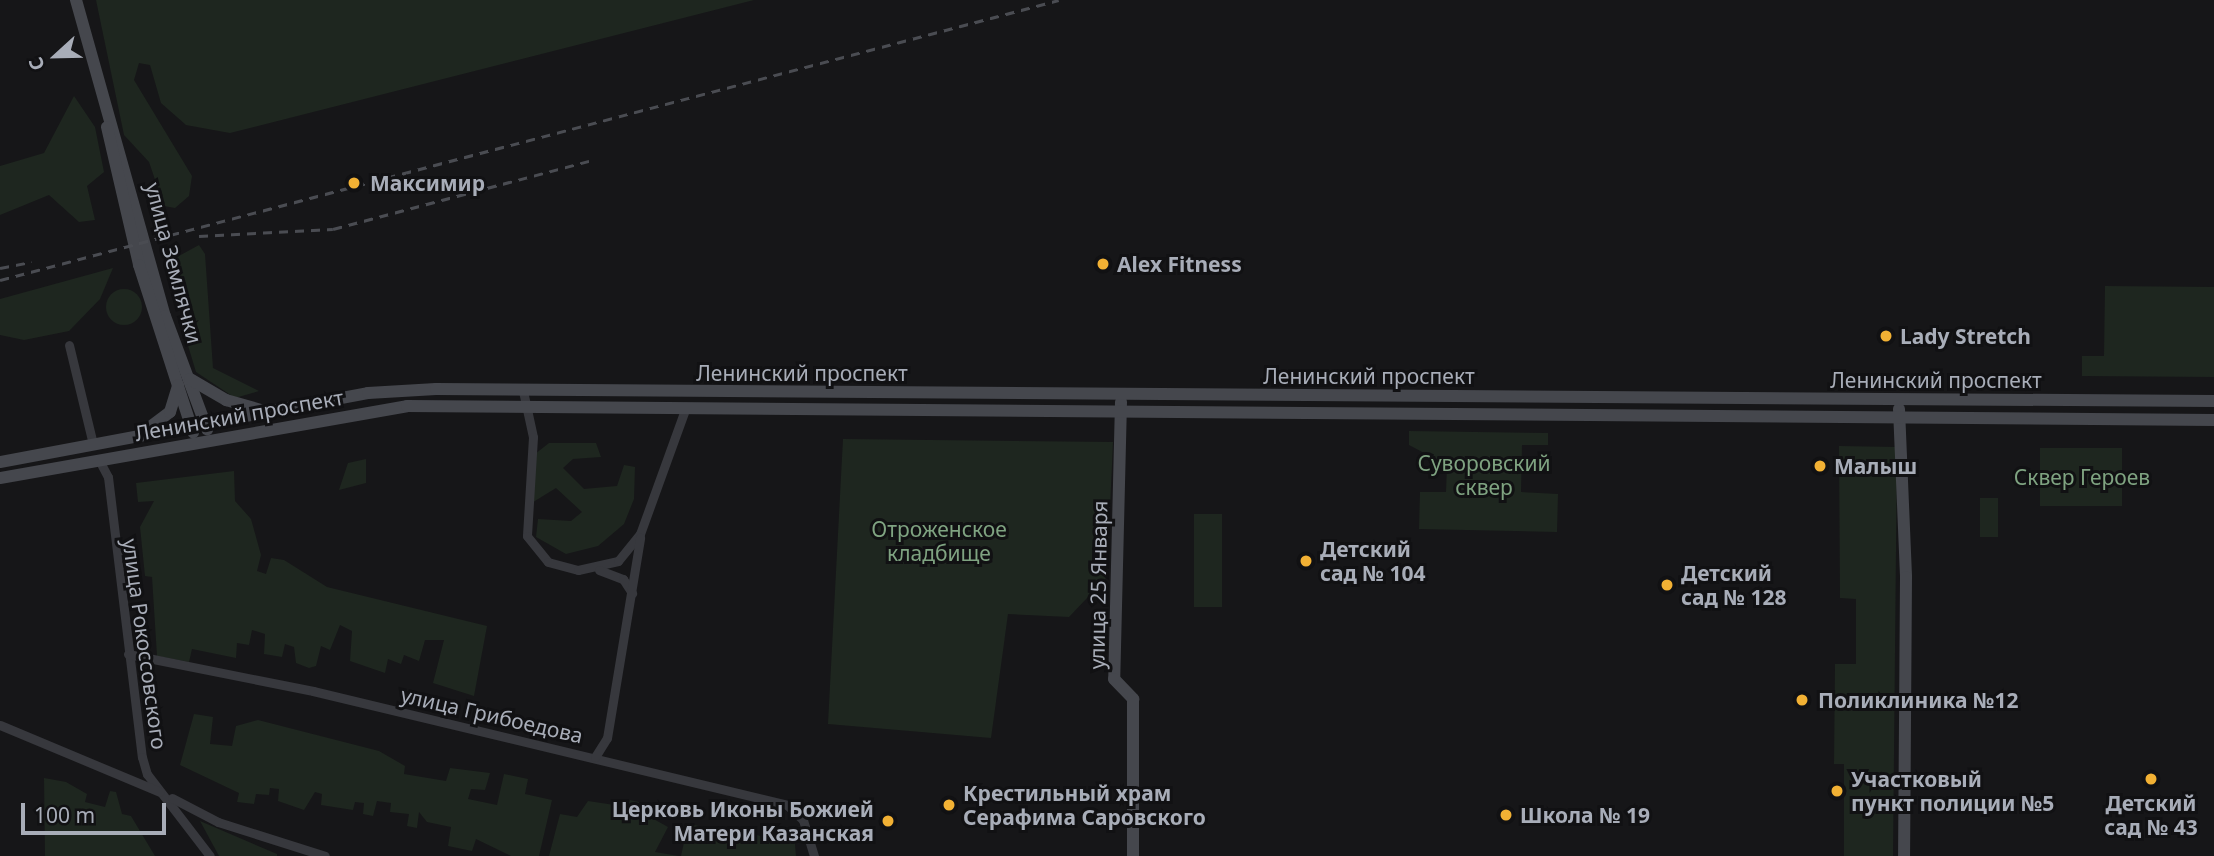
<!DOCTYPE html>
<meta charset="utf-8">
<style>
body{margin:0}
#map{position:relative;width:2214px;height:856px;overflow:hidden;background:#161618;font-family:"Noto Sans",sans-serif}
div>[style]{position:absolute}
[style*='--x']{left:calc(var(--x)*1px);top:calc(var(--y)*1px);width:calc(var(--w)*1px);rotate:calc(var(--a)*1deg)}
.green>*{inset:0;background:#1e261f;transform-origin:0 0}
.round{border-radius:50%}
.street>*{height:9px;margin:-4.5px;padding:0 4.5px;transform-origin:4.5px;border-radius:4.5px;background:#37383d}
.secondary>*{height:12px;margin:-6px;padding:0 6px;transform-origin:6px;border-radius:6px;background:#45474d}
.rail>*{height:2.5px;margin-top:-1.25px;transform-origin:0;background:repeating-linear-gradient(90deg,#4a4c52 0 9px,transparent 0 16px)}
.dots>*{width:19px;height:19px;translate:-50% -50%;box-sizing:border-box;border:4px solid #111113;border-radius:50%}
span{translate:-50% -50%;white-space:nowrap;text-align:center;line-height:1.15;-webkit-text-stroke:6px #111113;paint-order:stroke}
.poi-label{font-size:21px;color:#a8adb8;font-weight:700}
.left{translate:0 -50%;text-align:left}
.right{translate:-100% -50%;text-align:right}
.street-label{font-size:21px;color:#a8adb8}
.park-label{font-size:21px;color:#7fa381}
.north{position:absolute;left:21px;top:21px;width:70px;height:70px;-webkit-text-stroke:5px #111113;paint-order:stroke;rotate:248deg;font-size:19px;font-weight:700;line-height:28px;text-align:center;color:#a8adb8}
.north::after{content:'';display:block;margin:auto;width:24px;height:32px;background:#a8adb8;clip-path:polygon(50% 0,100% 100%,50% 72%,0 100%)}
.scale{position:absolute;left:21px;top:803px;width:145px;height:32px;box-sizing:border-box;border:4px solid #a8adb8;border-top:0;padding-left:9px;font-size:21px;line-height:24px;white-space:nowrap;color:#a8adb8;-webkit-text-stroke:5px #111113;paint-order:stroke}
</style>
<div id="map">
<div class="green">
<div style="clip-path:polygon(96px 0,754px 0,230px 133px,186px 125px,161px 103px,150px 65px,139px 63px,134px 80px,192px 176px,189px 196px,175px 208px,164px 206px,149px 162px,124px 135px)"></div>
<div style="clip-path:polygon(74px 96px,95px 127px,104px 172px,87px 186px,95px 220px,79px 222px,49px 195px,0 215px,0 166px,44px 153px)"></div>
<div style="clip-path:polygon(199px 245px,205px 254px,213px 368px,259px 391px,235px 398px,196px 372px,183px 329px,177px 257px)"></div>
<div style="clip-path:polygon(113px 268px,100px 299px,69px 331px,24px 340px,0 335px,0 299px)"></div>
<div style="clip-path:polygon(2105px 286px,2214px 287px,2214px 377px,2082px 376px,2082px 356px,2104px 356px)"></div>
<div class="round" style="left:106px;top:289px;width:36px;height:36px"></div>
<div style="clip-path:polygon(1409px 431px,1548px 433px,1548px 445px,1522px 445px,1521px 492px,1558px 494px,1557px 532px,1419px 529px,1420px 492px,1446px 492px,1447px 465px,1409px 445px)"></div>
<div style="clip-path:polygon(843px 439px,1113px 442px,1107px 577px,1069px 617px,1008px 614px,991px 738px,828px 724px)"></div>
<div style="clip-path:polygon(549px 443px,596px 443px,601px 457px,573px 459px,563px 468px,584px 489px,617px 486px,624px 465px,635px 467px,634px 499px,624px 524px,598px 546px,566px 554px,536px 537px,538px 519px,571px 521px,582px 512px,556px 488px,530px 504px,535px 454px)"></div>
<div style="clip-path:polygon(1839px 446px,1897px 447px,1893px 856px,1844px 856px,1844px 764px,1834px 764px,1835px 664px,1856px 664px,1856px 599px,1840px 598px)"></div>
<div style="left:2040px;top:448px;width:82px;height:58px"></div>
<div style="clip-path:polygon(366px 459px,366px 483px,339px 490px,348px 463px)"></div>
<div style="clip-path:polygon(234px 471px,235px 501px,251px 519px,261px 555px,257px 571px,266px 574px,271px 558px,284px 560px,327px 587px,487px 626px,474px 696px,433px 683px,444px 640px,425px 640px,419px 661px,404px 655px,401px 664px,388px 659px,385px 673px,350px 661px,352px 631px,340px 625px,330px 650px,321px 646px,316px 666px,309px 668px,296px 663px,294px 647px,285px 644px,282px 657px,264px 654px,265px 634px,252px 630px,249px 645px,237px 643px,236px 658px,192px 649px,189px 662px,157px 656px,152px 577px,145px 576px,140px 527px,154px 501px,138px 502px,136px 483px)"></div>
<div style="left:1980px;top:498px;width:18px;height:39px"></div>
<div style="left:1194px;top:514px;width:28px;height:93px"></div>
<div style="clip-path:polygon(194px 714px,213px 717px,210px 744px,232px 746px,236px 726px,258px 720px,379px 751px,405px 766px,404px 774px,446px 781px,450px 768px,490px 773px,485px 790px,471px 789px,468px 799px,497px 805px,504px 774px,528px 779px,525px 794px,552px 800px,539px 856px,511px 856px,476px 839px,472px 851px,448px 846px,451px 827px,427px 822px,419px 812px,417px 828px,407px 826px,409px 814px,390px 812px,391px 803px,377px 801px,373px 816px,363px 814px,364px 803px,355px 802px,353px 810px,321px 805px,322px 794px,315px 792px,304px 810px,278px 801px,279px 789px,270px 788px,269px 795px,256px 794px,254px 804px,237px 802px,239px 793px,180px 765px)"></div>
<div style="clip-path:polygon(44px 778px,66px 782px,87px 794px,85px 802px,105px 807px,110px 791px,116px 792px,122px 814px,131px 816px,155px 856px,45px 856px)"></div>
<div style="clip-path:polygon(630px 800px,643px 803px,641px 812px,668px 827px,655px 852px,679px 856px,549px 856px,560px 814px,577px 817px,588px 801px,628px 807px)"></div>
<div style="clip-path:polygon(200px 821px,277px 854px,277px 856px,219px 856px)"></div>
<div style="clip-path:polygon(688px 824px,699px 826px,698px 833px,754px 844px,757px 835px,781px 842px,785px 829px,794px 833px,796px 856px,681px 856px)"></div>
</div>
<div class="street">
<div style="--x:69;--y:345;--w:102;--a:76.4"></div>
<div style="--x:523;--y:391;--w:47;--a:77.7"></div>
<div style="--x:533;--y:437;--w:99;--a:93.5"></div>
<div style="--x:527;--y:536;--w:33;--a:51"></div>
<div style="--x:548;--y:562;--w:31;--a:15"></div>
<div style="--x:578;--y:570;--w:41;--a:-12.7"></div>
<div style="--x:618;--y:561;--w:35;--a:-51"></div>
<div style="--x:640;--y:534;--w:132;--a:-70.1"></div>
<div style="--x:99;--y:460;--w:19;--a:62"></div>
<div style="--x:108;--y:477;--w:282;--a:83.1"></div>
<div style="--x:142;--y:757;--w:18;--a:74"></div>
<div style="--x:147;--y:774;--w:103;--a:52.5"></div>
<div style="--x:599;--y:570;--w:26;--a:21"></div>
<div style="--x:623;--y:579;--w:17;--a:57"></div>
<div style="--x:128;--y:654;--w:189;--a:11.3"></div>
<div style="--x:313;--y:691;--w:488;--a:13.5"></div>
<div style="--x:787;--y:805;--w:22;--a:43"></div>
<div style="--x:803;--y:820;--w:38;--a:73"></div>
<div style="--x:0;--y:725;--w:173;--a:22.7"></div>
<div style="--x:595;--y:757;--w:22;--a:-58"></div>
<div style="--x:607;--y:738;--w:203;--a:-80.6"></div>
<div style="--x:172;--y:798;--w:52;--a:27.6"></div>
<div style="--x:218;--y:822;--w:112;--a:17.6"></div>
</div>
<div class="secondary">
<div style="--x:76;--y:0;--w:328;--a:74.3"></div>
<div style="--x:165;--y:316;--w:121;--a:69.6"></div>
<div style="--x:107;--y:127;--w:142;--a:76.9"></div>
<div style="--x:139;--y:265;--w:176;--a:72.1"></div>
<div style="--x:190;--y:379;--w:42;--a:30.3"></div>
<div style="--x:226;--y:400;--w:37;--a:16"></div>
<div style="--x:1121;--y:402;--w:277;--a:91.4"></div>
<div style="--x:1114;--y:679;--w:28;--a:46"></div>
<div style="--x:1133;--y:699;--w:157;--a:90"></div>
<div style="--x:1899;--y:409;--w:168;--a:87.6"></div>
<div style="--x:1906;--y:577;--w:279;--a:90.4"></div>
<div style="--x:146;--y:430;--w:30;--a:-37"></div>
<div style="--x:170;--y:412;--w:28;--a:-73"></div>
<div style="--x:0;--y:462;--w:374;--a:-10.6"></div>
<div style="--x:368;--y:393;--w:68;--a:-3.4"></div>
<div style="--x:436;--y:389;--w:1778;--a:0.39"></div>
<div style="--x:0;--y:478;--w:413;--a:-10"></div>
<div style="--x:407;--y:406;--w:1807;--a:0.44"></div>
</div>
<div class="rail">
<div style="--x:199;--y:236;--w:134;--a:-3"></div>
<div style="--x:333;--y:229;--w:265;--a:-14.9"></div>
<div style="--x:0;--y:268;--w:32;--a:-11"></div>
<div style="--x:0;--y:280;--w:1095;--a:-14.81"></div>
</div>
<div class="dots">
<div style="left:354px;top:183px;background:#f2b134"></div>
<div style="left:1103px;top:264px;background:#f2b134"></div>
<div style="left:1886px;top:336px;background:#f2b134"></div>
<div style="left:1820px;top:466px;background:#f2b134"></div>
<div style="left:1306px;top:561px;background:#f2b134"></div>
<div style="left:1667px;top:585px;background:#f2b134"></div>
<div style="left:1802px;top:700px;background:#f2b134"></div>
<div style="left:2151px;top:779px;background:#f2b134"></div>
<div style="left:1837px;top:791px;background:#f2b134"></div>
<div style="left:949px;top:805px;background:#f2b134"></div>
<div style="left:1506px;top:815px;background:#f2b134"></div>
<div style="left:888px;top:821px;background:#f2b134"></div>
</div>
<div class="poi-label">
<span class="left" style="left:370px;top:183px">Максимир</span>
<span class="left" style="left:1117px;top:264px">Alex Fitness</span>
<span class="left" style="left:1900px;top:336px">Lady Stretch</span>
<span class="left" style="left:1834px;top:466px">Малыш</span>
<span class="left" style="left:1320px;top:561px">Детский<br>сад № 104</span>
<span class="left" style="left:1681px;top:585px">Детский<br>сад № 128</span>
<span class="left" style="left:1818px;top:700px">Поликлиника №12</span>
<span class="left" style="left:1851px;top:791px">Участковый<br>пункт полиции №5</span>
<span class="left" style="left:963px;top:805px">Крестильный храм<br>Серафима Саровского</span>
<span style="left:2151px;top:815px">Детский<br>сад № 43</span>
<span class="right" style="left:874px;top:821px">Церковь Иконы Божией<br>Матери Казанская</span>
<span class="left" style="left:1520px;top:815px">Школа № 19</span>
</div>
<div class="street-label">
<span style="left:174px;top:263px;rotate:75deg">улица Землячки</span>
<span style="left:802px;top:373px">Ленинский проспект</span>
<span style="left:1369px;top:376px">Ленинский проспект</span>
<span style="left:1936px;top:380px">Ленинский проспект</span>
<span style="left:239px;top:415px;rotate:-10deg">Ленинский проспект</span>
<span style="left:1098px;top:585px;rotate:-89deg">улица 25 Января</span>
<span style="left:145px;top:644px;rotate:82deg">улица Рокоссовского</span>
<span style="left:492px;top:715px;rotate:13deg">улица Грибоедова</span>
</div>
<div class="park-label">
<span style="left:1484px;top:475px">Суворовский<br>сквер</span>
<span style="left:2082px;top:477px">Сквер Героев</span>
<span style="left:939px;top:541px">Отроженское<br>кладбище</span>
</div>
<div class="north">С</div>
<div class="scale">100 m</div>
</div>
